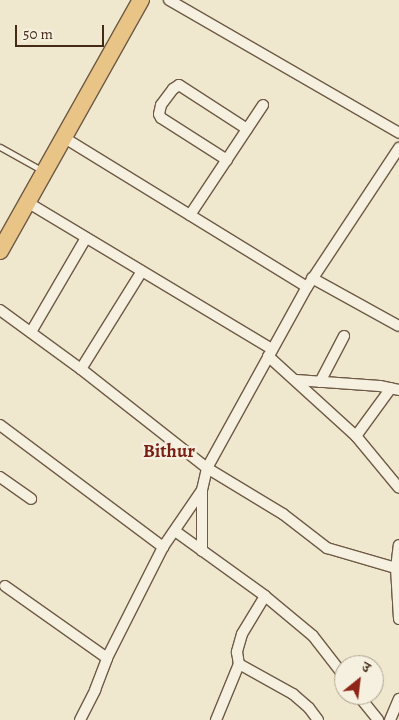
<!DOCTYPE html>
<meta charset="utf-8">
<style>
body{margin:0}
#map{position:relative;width:399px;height:720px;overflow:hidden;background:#efe8ce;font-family:Alegreya,"Noto Serif Devanagari",serif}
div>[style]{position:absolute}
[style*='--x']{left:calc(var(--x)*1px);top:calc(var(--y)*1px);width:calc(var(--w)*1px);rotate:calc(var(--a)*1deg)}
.roads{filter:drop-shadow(1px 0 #6f5a45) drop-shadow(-1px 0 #6f5a45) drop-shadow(0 1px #6f5a45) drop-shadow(0 -1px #6f5a45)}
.service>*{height:5px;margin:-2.5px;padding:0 2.5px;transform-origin:2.5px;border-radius:2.5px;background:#f5f0df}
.minor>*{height:10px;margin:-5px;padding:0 5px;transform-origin:5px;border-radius:5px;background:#f5f0df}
.primary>*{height:16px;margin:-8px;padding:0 8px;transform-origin:8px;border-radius:8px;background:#e8c487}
span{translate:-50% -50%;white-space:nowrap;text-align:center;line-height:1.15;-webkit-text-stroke:4.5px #f5f0df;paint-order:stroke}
.district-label{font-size:19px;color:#7a1f14;font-weight:700}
.north{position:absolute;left:334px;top:655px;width:50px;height:50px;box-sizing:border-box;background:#f5f0df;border:1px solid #aea18f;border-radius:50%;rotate:29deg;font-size:14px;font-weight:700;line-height:20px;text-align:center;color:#442b17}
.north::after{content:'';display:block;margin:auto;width:18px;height:22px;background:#8f2418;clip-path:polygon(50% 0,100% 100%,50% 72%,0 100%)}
.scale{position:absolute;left:15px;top:25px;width:89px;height:22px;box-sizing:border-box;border:2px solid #442b17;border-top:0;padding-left:6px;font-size:15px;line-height:18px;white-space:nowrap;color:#442b17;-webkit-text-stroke:4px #f5f0df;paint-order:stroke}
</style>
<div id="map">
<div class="roads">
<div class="service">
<div style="--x:0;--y:147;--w:49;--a:29.2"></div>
</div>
<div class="minor">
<div style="--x:169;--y:0;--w:266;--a:30"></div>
<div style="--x:63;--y:137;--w:286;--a:31.6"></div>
<div style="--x:227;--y:160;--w:78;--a:-147.5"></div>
<div style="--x:161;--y:118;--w:4;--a:-117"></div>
<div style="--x:159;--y:114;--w:9;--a:-77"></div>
<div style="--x:161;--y:105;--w:20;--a:-53"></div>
<div style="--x:173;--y:89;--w:7;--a:-34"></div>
<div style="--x:179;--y:85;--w:81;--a:32.9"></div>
<div style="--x:27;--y:202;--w:286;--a:31"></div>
<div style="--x:190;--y:215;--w:132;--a:-56.4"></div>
<div style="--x:312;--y:278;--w:99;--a:28.9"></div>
<div style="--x:0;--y:310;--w:100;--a:36.1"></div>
<div style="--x:81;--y:369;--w:160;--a:38.2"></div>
<div style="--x:207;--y:468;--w:207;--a:-61.1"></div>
<div style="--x:307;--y:287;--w:167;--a:-56.5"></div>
<div style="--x:31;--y:332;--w:109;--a:-59.7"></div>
<div style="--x:268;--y:356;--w:119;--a:42.3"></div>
<div style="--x:356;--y:436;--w:67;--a:50.4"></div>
<div style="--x:81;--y:369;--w:115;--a:-58.1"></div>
<div style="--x:296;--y:380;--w:84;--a:4.1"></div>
<div style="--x:380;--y:386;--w:19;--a:12"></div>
<div style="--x:320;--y:382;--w:52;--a:-62.4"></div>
<div style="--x:0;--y:425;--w:204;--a:36.8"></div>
<div style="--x:356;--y:436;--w:59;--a:-53.9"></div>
<div style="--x:0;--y:477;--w:38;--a:35"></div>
<div style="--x:202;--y:491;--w:60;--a:90"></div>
<div style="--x:175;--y:531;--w:111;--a:35.8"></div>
<div style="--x:265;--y:596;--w:44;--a:121.2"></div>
<div style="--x:242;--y:634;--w:19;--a:106"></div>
<div style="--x:237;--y:652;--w:12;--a:81"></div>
<div style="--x:239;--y:664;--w:61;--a:112.3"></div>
<div style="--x:396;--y:568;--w:23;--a:-83"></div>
<div style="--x:5;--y:586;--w:125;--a:35.2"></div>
<div style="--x:265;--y:596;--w:62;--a:39.8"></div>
<div style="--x:313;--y:636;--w:51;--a:52.2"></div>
<div style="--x:239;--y:664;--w:62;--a:29.1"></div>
<div style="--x:293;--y:694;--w:21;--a:41"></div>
<div style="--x:309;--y:708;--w:15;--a:53"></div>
<div style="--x:358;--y:695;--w:32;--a:51"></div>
<div style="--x:80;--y:720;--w:34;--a:-63"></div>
<div style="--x:95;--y:690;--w:34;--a:-69"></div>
<div style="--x:107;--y:658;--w:124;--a:-63.2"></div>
<div style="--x:163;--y:547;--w:69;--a:-55.6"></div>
<div style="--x:202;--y:490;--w:23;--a:-77"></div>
<div style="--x:207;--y:468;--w:89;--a:31.2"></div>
<div style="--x:283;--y:514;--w:56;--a:37.7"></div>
<div style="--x:327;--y:548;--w:72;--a:16.2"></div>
<div style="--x:396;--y:568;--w:51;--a:86.6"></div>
<div style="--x:390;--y:720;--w:23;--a:-67"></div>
</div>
<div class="primary">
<div style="--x:0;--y:251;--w:288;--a:-60.7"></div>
</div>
</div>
<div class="district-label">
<span style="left:169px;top:452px">Bithur</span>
</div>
<div class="north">उ</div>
<div class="scale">50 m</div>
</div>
